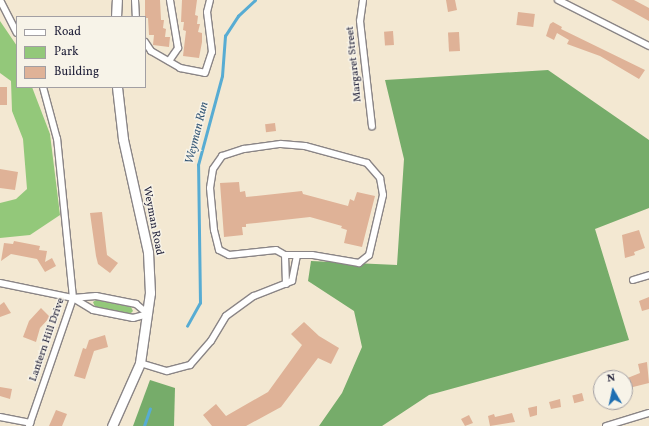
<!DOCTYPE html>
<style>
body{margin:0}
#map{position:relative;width:649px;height:426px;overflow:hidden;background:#f3e8d2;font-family:Vollkorn,serif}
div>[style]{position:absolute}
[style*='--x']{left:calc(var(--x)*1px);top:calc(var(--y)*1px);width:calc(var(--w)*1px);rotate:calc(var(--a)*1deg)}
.green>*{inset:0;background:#93c87a}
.forest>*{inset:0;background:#76ac6a}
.stream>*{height:2.5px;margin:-1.25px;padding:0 1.25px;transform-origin:1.25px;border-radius:1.25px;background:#57acd3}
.building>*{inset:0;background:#dfb297;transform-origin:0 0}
.roads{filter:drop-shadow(1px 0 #8a8586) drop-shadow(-1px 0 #8a8586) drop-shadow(0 1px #8a8586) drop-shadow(0 -1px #8a8586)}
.street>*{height:6px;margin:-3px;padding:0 3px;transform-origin:3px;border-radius:3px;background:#fff}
.secondary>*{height:9px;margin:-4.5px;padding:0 4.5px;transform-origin:4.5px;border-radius:4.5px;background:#fff}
span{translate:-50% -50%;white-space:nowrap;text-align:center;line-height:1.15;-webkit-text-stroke:3px #f7f3e8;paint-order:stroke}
.street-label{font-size:11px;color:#22223b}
.water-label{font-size:12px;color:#375978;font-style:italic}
.legend{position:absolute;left:16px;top:16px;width:130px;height:72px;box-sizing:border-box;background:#f7f3e8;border:1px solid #a29fa3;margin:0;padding:5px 7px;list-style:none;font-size:12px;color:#22223b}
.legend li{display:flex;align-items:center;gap:8px;height:20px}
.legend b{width:20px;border:1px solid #a29fa3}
.north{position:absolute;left:593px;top:370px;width:40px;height:40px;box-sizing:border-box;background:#f7f3e8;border:1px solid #a29fa3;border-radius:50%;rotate:351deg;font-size:11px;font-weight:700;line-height:16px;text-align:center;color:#22223b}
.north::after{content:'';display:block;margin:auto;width:14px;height:18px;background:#1f6fb2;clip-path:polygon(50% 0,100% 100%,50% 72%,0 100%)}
</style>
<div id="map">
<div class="green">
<div style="clip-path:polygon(0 21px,17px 46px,17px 87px,32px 87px,50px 134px,60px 215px,30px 235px,0 238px,0 203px,16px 199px,27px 189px,23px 139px,12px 111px,11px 81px,0 73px)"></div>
<div style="clip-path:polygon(96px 300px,131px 307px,133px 311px,130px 314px,95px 307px,93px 302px)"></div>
</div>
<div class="forest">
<div style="clip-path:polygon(548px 70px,649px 140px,649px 208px,595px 229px,629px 340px,429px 395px,382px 426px,319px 426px,342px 393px,362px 347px,354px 311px,308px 281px,311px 261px,397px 265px,404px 159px,385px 80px)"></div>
<div style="clip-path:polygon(150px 380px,175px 388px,174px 426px,133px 426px)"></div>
</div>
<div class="stream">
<div style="--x:187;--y:326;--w:26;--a:-61"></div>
<div style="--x:200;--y:303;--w:138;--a:-90.8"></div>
<div style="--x:198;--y:165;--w:92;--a:-74.9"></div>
<div style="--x:222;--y:76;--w:40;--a:-85.7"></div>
<div style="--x:225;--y:36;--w:24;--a:-57"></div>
<div style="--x:238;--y:16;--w:23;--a:-43"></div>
<div style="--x:144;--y:426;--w:18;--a:-71"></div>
</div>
<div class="building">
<div style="clip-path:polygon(145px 0,160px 0,161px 20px,164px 20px,163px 28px,166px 29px,165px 37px,170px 37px,169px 47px,153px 45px,154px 35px,149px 35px,148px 18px,145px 18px)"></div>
<div style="clip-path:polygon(182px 0,197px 0,195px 15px,198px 16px,197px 24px,200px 24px,198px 32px,202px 33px,202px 42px,199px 58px,183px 56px,186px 31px,183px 30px,184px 22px,181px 22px)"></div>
<div style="clip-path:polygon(446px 0,455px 0,457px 10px,448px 12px)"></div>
<div style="clip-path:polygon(611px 0,634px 0,649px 8px,649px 21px)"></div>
<div style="left:518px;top:12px;width:17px;height:13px;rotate:7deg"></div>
<div style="clip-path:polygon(553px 22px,562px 27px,561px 29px,645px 70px,639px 79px,600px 56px,567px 44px,569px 40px,557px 33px,554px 40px,546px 36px,550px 24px)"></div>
<div style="left:393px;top:31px;width:14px;height:9px;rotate:86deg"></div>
<div style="left:459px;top:32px;width:19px;height:11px;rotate:87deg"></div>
<div style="left:0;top:87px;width:7px;height:18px"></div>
<div style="left:275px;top:123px;width:8px;height:10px;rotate:83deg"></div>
<div style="clip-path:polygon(0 169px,18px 172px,15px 190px,0 188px)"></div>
<div style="clip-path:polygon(239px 182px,240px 192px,245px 191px,246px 197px,302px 191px,303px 194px,348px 206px,350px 199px,354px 201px,357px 192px,375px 196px,362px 247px,344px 243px,347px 230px,341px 228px,342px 226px,310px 217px,246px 224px,246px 227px,242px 227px,243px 235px,224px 237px,220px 183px)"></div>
<div style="clip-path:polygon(102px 212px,107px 255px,118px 263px,110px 273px,98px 264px,96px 256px,90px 213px)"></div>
<div style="clip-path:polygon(639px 230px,645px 248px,634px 252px,635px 255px,625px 258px,622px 235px)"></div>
<div style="clip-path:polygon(14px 241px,40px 246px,39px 250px,47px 251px,45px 262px,52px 258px,56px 266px,45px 272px,37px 259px,11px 254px,1px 261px,4px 243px,13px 244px)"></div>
<div style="clip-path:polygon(649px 297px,649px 309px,642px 311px,639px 301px)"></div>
<div style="clip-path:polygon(4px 302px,11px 313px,0 317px,0 305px)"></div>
<div style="clip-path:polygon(41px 308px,50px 317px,40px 328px,36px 342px,23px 337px,29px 321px)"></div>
<div style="clip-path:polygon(304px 322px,319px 336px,339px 348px,331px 364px,318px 358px,281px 407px,246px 426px,212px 426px,203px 415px,216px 404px,226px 416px,268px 392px,302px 345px,291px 334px)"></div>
<div style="clip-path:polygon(105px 335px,108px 347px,94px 351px,85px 379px,74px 376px,83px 348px,86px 349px,89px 340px)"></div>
<div style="clip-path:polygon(647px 362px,649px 383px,625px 389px,625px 379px,640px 373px,638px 364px)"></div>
<div style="clip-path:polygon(0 387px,12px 389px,10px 399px,0 396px)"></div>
<div style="left:582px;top:393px;width:8px;height:10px;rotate:76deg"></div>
<div style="clip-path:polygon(560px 399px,561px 407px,551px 409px,549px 402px)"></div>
<div style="clip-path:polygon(537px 406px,537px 415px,530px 417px,528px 408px)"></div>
<div style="clip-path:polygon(56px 410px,67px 414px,62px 426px,49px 426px)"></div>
<div style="clip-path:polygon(512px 413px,515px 422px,490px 426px,488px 416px,494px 414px,495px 417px)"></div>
<div style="clip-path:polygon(469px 415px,473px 423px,465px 426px,461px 419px)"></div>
</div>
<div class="roads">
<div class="street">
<div style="--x:0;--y:0;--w:37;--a:63"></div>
<div style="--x:135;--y:0;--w:17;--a:87"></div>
<div style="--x:363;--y:0;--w:21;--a:98"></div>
<div style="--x:360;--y:21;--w:106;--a:83.5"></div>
<div style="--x:558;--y:0;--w:102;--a:26.8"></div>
<div style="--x:145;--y:42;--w:11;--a:56"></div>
<div style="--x:151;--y:51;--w:34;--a:30"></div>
<div style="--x:180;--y:68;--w:25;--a:11"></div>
<div style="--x:205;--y:73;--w:22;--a:-72"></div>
<div style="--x:212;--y:52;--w:40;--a:-97.1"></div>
<div style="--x:207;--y:12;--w:12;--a:-76"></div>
<div style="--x:169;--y:61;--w:16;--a:-55"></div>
<div style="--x:178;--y:48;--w:49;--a:-99.5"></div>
<div style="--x:281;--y:144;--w:24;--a:5"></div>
<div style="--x:305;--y:146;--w:64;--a:15.3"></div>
<div style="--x:367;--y:163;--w:20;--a:49"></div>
<div style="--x:380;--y:178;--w:17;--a:80"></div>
<div style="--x:383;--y:195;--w:62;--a:103.1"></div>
<div style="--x:369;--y:255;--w:13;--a:141"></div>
<div style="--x:359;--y:263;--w:48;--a:-170.3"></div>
<div style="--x:312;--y:255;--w:27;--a:180"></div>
<div style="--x:285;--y:255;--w:10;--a:-151"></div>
<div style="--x:276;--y:250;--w:47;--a:173.9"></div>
<div style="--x:229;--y:255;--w:11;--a:-153"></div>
<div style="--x:219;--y:250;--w:21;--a:-104"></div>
<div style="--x:214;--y:230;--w:42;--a:-95.4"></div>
<div style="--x:210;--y:188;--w:19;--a:-81"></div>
<div style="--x:213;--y:169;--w:16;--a:-55"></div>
<div style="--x:222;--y:156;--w:23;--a:-18"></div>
<div style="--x:244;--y:149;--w:37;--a:-8"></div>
<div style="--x:285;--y:255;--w:29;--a:88"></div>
<div style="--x:633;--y:280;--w:17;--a:-17"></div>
<div style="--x:0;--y:283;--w:75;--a:11.6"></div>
<div style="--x:73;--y:298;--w:23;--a:-5"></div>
<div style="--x:96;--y:296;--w:41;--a:11.3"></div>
<div style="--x:136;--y:304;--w:16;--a:40"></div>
<div style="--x:73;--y:298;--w:23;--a:31"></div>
<div style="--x:93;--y:310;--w:41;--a:11.3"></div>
<div style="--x:133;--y:318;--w:16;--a:-15"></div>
<div style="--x:140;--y:363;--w:28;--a:17"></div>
<div style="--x:167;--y:371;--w:24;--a:-15"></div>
<div style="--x:190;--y:365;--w:32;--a:-49"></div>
<div style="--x:211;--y:341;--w:29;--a:-59"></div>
<div style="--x:226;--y:316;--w:34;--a:-36"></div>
<div style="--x:254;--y:296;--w:41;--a:-21.5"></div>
<div style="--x:292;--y:281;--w:25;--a:-79"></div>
<div style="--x:0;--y:417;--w:31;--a:11"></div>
<div style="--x:29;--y:426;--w:135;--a:-71"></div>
<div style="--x:73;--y:298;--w:160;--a:-95.7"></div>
<div style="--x:57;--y:139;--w:54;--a:-105.1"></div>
<div style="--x:606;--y:426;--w:45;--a:-16.8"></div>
</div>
<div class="secondary">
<div style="--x:116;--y:17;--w:17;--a:-87"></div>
<div style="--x:112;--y:426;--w:69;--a:-66"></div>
<div style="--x:140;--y:363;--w:71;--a:-81.9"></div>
<div style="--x:150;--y:293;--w:41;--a:-92.8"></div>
<div style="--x:148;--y:252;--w:116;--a:-102.5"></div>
<div style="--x:123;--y:139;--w:52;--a:-96.6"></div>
</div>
</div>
<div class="street-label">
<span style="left:355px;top:64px;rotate:-96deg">Margaret Street</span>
<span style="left:152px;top:221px;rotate:79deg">Weyman Road</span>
<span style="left:48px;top:340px;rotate:-71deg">Lantern Hill Drive</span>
</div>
<div class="water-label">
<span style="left:198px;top:133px;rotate:-76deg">Weyman Run</span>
</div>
<ul class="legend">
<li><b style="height:5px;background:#fff"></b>Road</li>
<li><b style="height:11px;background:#93c87a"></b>Park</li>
<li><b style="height:11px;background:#dfb297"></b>Building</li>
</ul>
<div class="north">N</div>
</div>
